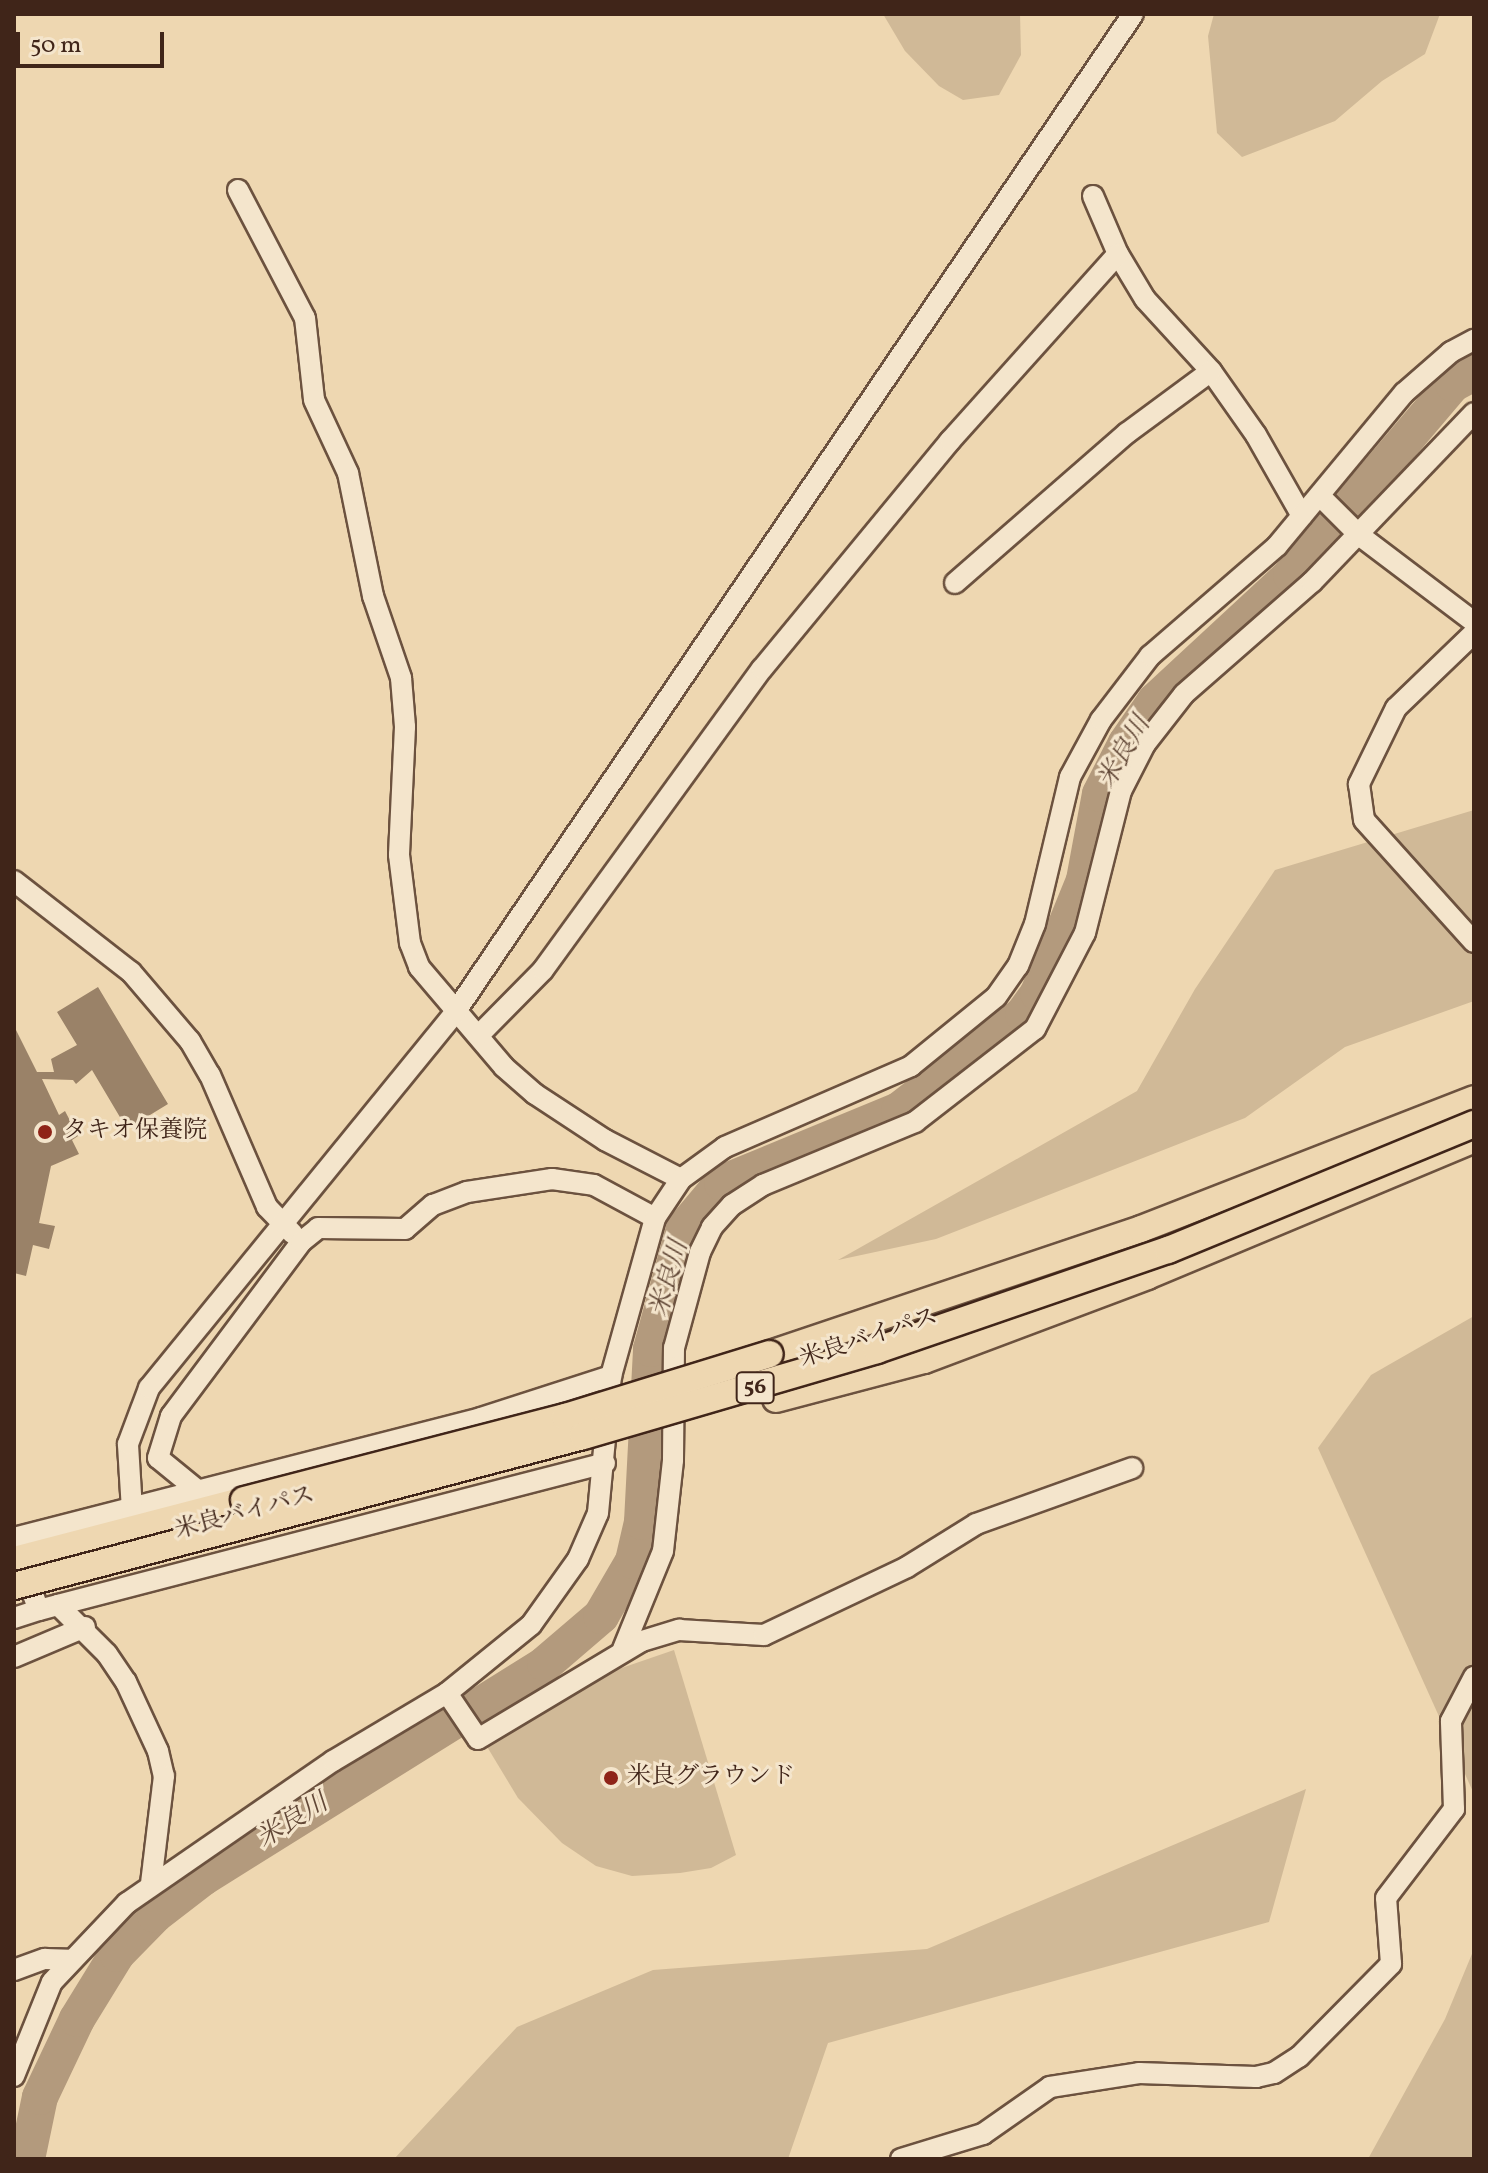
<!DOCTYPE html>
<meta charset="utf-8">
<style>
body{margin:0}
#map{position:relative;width:1488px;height:2173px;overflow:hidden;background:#eed7b1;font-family:Vollkorn,"Noto Serif JP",serif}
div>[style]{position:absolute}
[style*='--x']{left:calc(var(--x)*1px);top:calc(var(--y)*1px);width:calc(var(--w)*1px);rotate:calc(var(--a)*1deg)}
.green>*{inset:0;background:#d0b997}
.river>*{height:36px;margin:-18px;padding:0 18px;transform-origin:18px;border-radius:18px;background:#b39a7d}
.building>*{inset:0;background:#9a8268}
.roads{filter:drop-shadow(2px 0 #6c523f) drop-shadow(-2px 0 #6c523f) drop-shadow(0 2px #6c523f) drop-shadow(0 -2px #6c523f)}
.minor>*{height:20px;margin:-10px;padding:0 10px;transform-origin:10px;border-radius:10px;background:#f4e5cc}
.major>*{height:26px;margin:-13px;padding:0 13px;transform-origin:13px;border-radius:13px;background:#eed7b1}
.bridges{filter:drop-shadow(2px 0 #402519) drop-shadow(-2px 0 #402519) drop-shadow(0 2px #402519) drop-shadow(0 -2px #402519)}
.major-bridge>*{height:26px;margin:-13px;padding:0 13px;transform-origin:13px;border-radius:13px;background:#eed7b1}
.dots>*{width:22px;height:22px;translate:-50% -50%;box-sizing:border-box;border:4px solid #f4e5cc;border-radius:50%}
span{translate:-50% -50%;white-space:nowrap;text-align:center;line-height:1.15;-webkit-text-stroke:6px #f4e5cc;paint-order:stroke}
.shield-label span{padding:2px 6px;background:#f4e5cc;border:2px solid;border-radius:6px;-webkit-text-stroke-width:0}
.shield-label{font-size:22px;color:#402519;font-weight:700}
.poi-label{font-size:24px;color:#402519}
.left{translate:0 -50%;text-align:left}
.street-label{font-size:24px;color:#402519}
.water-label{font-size:26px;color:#624837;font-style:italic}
.frame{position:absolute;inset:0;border:16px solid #402519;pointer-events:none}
.scale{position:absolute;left:16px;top:32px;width:148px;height:36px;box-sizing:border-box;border:4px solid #402519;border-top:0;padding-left:10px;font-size:24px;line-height:28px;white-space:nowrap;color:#402519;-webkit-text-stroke:6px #f4e5cc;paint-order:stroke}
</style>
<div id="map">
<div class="green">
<div style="clip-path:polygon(883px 14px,1020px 14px,1021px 55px,999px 95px,963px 100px,939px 86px,905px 51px)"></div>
<div style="clip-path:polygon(1214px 14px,1440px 14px,1425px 54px,1382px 81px,1335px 121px,1242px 157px,1217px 133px,1208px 36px)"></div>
<div style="clip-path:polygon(1474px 810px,1474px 1001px,1345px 1047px,1245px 1118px,936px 1239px,838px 1260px,1137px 1091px,1195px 989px,1275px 870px)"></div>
<div style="clip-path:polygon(1474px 1316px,1474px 1794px,1318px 1448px,1371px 1375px)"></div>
<div style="clip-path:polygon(674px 1650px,736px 1855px,711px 1868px,680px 1873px,632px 1876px,596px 1866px,562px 1843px,518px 1798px,486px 1745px,610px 1672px)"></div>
<div style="clip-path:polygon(1306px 1789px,1269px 1922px,828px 2043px,788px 2159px,394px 2159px,517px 2027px,653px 1970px,927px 1949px)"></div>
<div style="clip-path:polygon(1474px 1949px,1474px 2159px,1368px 2159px,1445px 2019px)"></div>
</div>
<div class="river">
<div style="--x:27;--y:2159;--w:63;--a:-78.2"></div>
<div style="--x:40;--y:2097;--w:86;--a:-64.6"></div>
<div style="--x:77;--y:2019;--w:76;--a:-58.4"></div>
<div style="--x:117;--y:1954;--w:54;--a:-45.7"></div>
<div style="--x:155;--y:1915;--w:61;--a:-37.6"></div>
<div style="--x:203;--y:1878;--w:403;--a:-32"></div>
<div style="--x:545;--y:1664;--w:74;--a:-40.6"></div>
<div style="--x:601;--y:1616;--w:64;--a:-59.8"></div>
<div style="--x:633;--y:1561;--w:40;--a:-77"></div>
<div style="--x:642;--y:1522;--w:173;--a:-87"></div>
<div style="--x:651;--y:1349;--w:125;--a:-74.7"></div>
<div style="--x:684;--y:1228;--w:59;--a:-49.8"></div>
<div style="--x:722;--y:1183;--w:191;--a:-22.4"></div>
<div style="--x:899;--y:1110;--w:157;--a:-37.7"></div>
<div style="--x:1023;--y:1014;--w:26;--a:-54"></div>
<div style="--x:1038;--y:993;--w:122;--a:-67.8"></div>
<div style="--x:1084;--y:880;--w:87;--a:-79.5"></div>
<div style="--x:1100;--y:794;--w:57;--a:-63"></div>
<div style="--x:1126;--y:743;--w:51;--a:-55.4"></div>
<div style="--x:1155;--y:701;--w:185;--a:-42.8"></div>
<div style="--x:1291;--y:575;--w:250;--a:-49.7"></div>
<div style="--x:1453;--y:384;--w:24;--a:-28"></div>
</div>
<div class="building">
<div style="clip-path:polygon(98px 987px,168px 1104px,127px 1129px,92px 1070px,76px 1084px,73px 1080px,42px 1079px,59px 1115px,65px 1111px,78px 1136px,72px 1140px,79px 1154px,51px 1166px,39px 1223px,55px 1226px,49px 1249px,33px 1245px,26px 1276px,14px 1273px,14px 1026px,37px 1072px,54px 1072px,51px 1059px,77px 1045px,57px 1012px)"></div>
</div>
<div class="roads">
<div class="minor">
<div style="--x:238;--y:190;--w:144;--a:62.4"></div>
<div style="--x:305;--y:318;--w:82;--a:83.7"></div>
<div style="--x:314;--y:400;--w:81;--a:65"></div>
<div style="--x:348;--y:473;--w:126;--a:78.5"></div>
<div style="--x:373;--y:596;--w:87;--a:71.1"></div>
<div style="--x:401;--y:678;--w:49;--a:85.3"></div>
<div style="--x:405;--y:727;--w:128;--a:92.7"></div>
<div style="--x:399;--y:855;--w:89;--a:82.9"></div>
<div style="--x:410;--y:943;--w:26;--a:69"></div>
<div style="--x:419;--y:967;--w:131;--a:49.6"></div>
<div style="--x:504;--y:1067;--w:41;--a:41.1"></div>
<div style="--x:535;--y:1094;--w:84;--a:33.3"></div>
<div style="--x:605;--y:1140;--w:85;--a:27.2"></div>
<div style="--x:1093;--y:196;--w:63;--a:66.7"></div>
<div style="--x:1118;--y:254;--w:52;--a:59"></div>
<div style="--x:1145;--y:299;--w:98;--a:47.5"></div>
<div style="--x:1211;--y:371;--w:78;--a:54.9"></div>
<div style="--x:1256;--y:435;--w:93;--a:60.4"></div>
<div style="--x:1321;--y:497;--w:54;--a:45"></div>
<div style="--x:1359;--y:535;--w:144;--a:37.1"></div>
<div style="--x:955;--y:583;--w:228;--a:-41.1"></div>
<div style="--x:1127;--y:433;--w:104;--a:-36.4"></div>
<div style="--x:1474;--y:633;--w:108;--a:136.1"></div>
<div style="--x:1396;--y:708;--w:85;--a:116"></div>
<div style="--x:1359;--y:784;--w:36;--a:82"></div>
<div style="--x:1364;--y:820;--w:164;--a:48"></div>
<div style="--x:14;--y:881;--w:148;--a:37.9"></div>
<div style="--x:131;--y:972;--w:91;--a:49.5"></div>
<div style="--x:190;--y:1041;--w:39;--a:60"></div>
<div style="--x:210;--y:1075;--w:144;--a:66.6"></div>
<div style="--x:267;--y:1207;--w:37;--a:46"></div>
<div style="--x:479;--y:1035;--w:91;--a:-45.4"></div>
<div style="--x:543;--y:970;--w:372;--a:-54"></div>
<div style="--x:762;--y:669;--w:296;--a:-50.5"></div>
<div style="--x:950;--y:441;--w:251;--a:-48.1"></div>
<div style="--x:196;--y:1489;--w:49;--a:-140.8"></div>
<div style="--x:158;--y:1458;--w:44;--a:-72.8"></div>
<div style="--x:171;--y:1416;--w:217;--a:-53.2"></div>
<div style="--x:301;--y:1242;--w:22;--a:-39"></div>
<div style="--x:318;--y:1228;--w:87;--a:0.7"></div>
<div style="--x:405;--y:1229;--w:37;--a:-41"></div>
<div style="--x:433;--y:1205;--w:36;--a:-21"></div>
<div style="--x:467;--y:1192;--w:86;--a:-8.7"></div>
<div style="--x:552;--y:1179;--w:42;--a:8.1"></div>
<div style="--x:594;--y:1185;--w:69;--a:28.4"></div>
<div style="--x:14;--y:1538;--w:482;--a:-14.4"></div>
<div style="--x:481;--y:1418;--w:137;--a:-17.9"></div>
<div style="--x:134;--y:1543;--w:99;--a:-93.5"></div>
<div style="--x:128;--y:1444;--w:60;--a:-69.4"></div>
<div style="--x:149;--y:1388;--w:486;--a:-50.8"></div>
<div style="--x:456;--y:1011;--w:1205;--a:-55.82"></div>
<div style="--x:32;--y:1592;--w:19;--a:69"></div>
<div style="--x:39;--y:1610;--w:20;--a:-15"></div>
<div style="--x:58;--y:1605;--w:69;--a:45"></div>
<div style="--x:107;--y:1654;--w:34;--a:56"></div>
<div style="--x:126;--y:1682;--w:76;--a:65.1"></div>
<div style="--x:158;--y:1751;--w:26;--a:77"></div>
<div style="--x:164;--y:1776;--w:109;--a:96.9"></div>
<div style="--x:58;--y:1605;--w:565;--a:-14.55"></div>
<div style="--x:14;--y:1618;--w:26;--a:-18"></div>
<div style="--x:623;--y:1649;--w:106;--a:-67.8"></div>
<div style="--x:663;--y:1551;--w:92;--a:-83.7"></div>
<div style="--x:673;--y:1460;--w:112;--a:-89.5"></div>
<div style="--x:674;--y:1348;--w:99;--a:-74.8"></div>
<div style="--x:700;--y:1252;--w:28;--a:-64"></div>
<div style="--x:712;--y:1227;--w:30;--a:-48"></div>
<div style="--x:732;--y:1205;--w:37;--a:-33"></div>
<div style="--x:763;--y:1185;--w:165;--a:-22.5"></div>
<div style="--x:915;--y:1122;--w:152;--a:-37.8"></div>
<div style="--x:1035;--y:1029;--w:108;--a:-62.5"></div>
<div style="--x:1085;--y:933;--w:146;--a:-75.8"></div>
<div style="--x:1121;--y:791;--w:53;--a:-62.9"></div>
<div style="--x:1145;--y:744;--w:63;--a:-52"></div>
<div style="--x:1184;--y:694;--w:170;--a:-41.2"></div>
<div style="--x:1312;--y:582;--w:234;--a:-46.2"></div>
<div style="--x:14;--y:1657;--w:77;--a:-22.9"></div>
<div style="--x:447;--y:1693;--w:55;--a:56"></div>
<div style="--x:478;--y:1739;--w:191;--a:-30.9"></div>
<div style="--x:642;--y:1641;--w:39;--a:-17"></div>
<div style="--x:679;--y:1630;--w:85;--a:3.4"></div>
<div style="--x:764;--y:1635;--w:158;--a:-25.4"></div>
<div style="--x:907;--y:1567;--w:81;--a:-31.9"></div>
<div style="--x:976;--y:1524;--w:166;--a:-19.7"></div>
<div style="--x:14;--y:1970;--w:33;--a:-20"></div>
<div style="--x:45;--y:1959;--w:24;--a:2"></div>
<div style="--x:14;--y:2076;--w:101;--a:-68"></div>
<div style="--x:52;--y:1982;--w:109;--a:-46.5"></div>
<div style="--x:127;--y:1903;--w:250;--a:-34.6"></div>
<div style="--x:333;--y:1761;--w:133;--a:-30.8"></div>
<div style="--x:447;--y:1693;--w:108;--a:-39"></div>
<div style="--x:531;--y:1625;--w:81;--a:-54.5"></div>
<div style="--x:578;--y:1559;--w:50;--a:-66.5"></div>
<div style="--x:598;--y:1513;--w:138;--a:-84.6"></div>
<div style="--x:611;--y:1376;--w:164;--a:-74.4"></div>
<div style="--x:655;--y:1218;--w:47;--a:-56.3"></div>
<div style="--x:681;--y:1179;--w:54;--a:-36"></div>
<div style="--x:725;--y:1147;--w:203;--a:-23.5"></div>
<div style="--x:911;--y:1066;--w:109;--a:-39.1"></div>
<div style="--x:996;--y:997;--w:38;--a:-55"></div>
<div style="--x:1018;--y:966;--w:45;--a:-68"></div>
<div style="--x:1035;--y:924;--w:151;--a:-76.6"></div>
<div style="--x:1070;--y:777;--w:65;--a:-61.5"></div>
<div style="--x:1101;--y:720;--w:81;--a:-52.6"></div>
<div style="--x:1150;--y:656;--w:168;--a:-40.9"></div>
<div style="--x:1277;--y:546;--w:199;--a:-50.3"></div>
<div style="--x:1404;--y:393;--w:62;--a:-41.1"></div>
<div style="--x:1451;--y:352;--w:26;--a:-28"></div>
<div style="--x:901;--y:2159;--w:86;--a:-17"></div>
<div style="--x:983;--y:2134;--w:82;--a:-35"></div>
<div style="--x:1050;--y:2087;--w:90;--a:-8.9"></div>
<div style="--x:1139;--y:2073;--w:117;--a:2"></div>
<div style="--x:1256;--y:2077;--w:18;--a:-13"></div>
<div style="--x:1274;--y:2073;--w:30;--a:-33"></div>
<div style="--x:1299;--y:2057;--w:131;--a:-45.3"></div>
<div style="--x:1391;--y:1964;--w:66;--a:-94.3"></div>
<div style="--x:1386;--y:1898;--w:112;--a:-52.6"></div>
<div style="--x:1454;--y:1809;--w:88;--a:-92"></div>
<div style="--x:1451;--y:1721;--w:50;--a:-62.4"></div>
</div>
<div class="major">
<div style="--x:770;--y:1354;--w:391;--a:-18.6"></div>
<div style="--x:1141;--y:1229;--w:357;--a:-21.3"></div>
<div style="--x:776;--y:1399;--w:153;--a:-14.8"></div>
<div style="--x:924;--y:1360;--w:238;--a:-20.6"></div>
<div style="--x:1147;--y:1276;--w:355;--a:-22.7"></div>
<div style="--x:14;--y:1560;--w:238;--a:-14.6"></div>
</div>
</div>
<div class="bridges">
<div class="major-bridge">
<div style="--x:244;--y:1500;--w:332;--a:-14.5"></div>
<div style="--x:565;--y:1417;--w:214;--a:-17.1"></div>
<div style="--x:14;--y:1586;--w:588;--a:-14.77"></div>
<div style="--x:583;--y:1436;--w:306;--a:-16.3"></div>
<div style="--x:877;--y:1350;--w:308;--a:-19"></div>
<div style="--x:1168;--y:1250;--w:331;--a:-22.4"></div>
</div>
</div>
<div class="dots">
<div style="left:45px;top:1132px;background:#8f2418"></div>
<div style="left:611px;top:1778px;background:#8f2418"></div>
</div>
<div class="shield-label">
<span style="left:755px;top:1388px">56</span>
</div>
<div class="poi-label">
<span class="left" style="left:63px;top:1132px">タキオ保養院</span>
<span class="left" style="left:627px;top:1778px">米良グラウンド</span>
</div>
<div class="street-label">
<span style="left:869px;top:1339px;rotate:-18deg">米良バイパス</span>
<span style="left:245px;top:1514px;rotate:-15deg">米良バイパス</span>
</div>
<div class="water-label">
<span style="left:1125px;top:753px;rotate:-60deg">米良川</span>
<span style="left:670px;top:1279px;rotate:-74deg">米良川</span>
<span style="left:293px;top:1822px;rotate:-32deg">米良川</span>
</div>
<div class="frame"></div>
<div class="scale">50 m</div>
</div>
